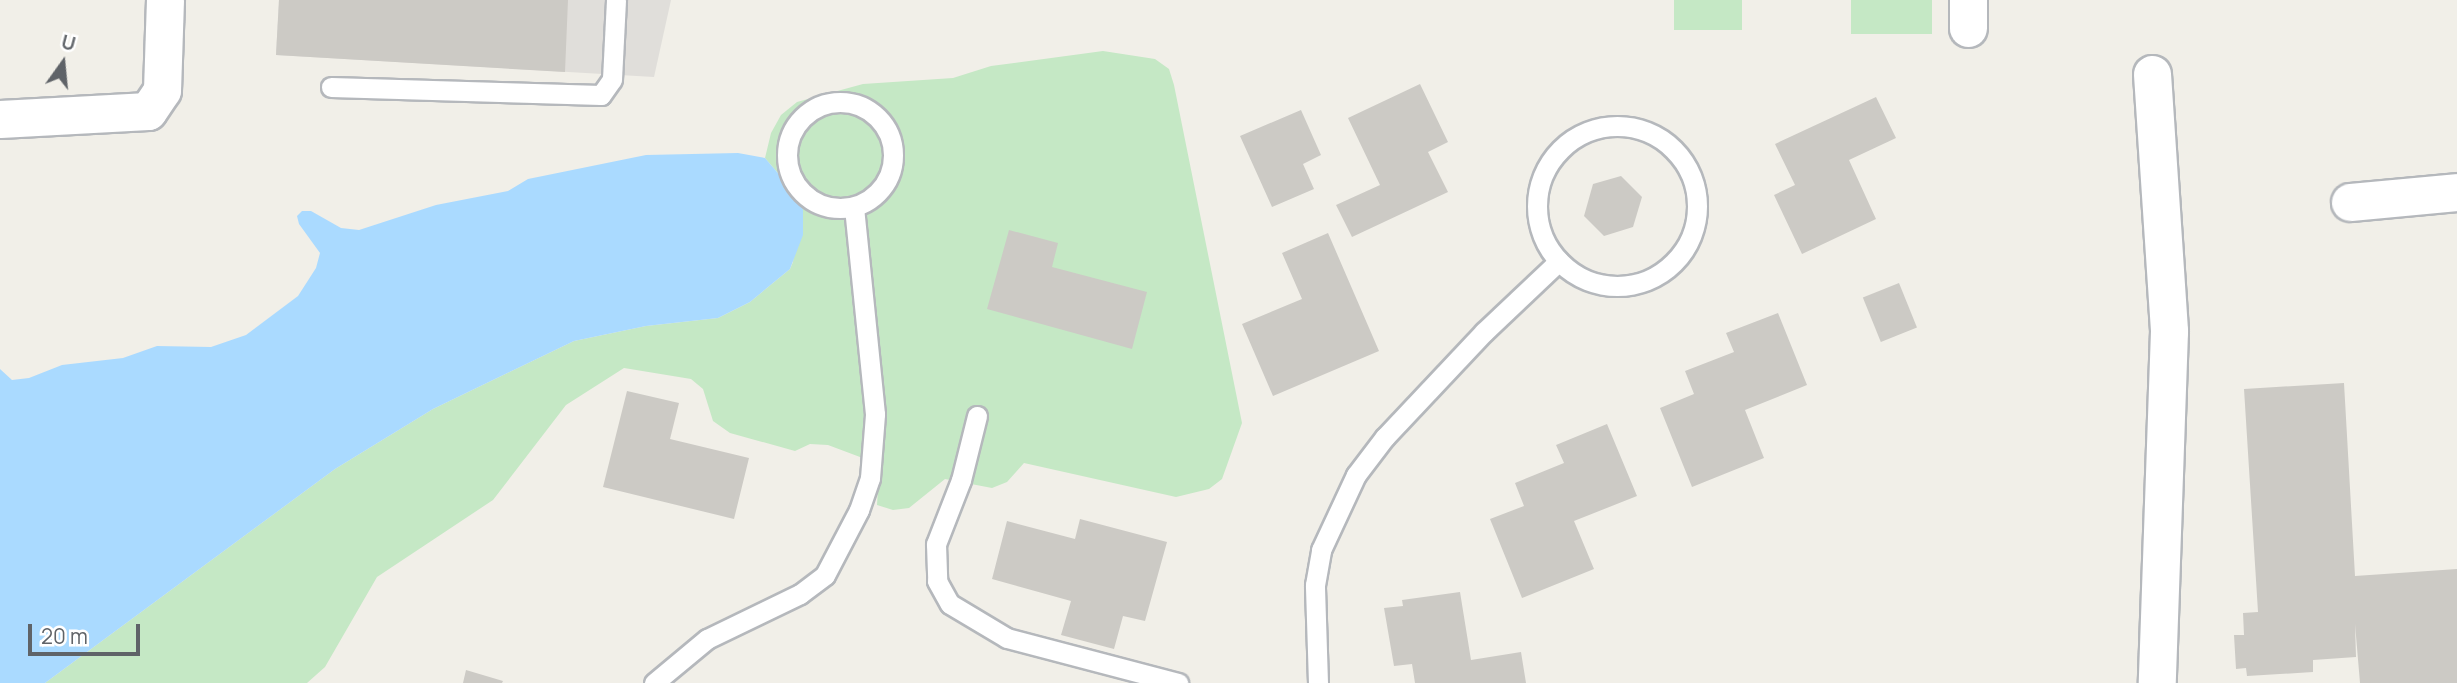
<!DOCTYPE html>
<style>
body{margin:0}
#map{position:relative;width:2457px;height:683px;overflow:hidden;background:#f1efe8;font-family:Manrope,sans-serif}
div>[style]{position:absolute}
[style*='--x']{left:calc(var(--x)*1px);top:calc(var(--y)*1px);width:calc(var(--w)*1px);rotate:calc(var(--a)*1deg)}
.industrial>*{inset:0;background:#e0deda}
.green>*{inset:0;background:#c5e8c5;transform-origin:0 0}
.water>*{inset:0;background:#aadaff}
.building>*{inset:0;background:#cccac5;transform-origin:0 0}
.roads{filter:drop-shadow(2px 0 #b5b8bc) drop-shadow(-2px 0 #b5b8bc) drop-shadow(0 2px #b5b8bc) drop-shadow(0 -2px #b5b8bc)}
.service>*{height:19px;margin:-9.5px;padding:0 9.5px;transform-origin:9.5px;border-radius:9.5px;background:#fff}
.service>.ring{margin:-9.5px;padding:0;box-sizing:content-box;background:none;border:19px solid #fff;border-radius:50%}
.minor>*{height:37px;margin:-18.5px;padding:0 18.5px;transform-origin:18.5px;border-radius:18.5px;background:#fff}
span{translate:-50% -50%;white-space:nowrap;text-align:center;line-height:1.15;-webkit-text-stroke:5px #fff;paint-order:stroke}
.north{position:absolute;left:28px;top:28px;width:70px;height:70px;-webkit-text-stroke:5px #fff;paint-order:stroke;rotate:15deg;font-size:19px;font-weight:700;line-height:28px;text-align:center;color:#5f6368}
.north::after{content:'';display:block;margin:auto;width:24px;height:32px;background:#5f6368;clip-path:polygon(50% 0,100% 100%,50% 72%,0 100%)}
.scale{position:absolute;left:28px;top:624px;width:112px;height:32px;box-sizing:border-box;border:4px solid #5f6368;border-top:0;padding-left:9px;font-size:21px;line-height:24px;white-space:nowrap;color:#5f6368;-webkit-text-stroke:5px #fff;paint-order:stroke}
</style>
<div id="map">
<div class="industrial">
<div style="clip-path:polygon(279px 0,671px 0,654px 77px,276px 55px)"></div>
</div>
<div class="green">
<div style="left:1674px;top:0;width:68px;height:30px"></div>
<div style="left:1851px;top:0;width:81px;height:34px"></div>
<div style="clip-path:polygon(1103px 51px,1155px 59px,1169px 69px,1174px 85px,1242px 423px,1222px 479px,1209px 489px,1176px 497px,1024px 463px,1007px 482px,992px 488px,945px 479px,909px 508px,893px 510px,877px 505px,879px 472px,868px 460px,828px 445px,810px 444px,795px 451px,730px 433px,713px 421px,703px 389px,691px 379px,624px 368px,566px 405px,493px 500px,377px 577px,325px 667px,307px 683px,45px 683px,335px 469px,433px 409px,574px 341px,646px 326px,718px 318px,750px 302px,790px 269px,793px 262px,800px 199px,765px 158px,771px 133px,781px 115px,797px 102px,863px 84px,953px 78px,991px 66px)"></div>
</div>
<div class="water">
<div style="clip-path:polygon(738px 153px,765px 158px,800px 199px,803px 210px,803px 235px,790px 269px,750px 302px,718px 318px,646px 326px,574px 341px,433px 409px,335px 469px,45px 683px,0 683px,0 369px,12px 380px,29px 378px,62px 365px,123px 358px,157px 346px,211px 347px,246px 335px,298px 296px,316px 268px,320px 253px,299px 224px,297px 216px,302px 211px,311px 211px,341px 228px,359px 230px,436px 205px,508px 191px,528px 179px,646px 155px)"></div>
</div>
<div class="building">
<div style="clip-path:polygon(279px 0,568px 0,565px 72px,276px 55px)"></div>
<div style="clip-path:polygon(1420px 84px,1448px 142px,1428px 152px,1448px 192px,1352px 237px,1336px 205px,1380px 185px,1348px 118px)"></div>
<div style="clip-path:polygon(1876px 97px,1896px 138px,1849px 160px,1876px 219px,1802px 254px,1774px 195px,1795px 185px,1775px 144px)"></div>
<div style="clip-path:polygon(1301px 110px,1321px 155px,1303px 164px,1314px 189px,1272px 207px,1240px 136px)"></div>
<div style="clip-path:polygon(1621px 176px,1642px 197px,1633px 227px,1604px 236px,1584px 216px,1593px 184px)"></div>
<div style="clip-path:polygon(1009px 230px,1058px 243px,1052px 267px,1147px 292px,1132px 349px,987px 309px)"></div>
<div style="clip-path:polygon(1328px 233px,1379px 351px,1273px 396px,1242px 324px,1302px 299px,1282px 253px)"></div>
<div style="left:1899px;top:283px;width:48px;height:39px;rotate:68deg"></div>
<div style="clip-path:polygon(1778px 313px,1807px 385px,1745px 410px,1764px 458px,1692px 487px,1660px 408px,1694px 394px,1685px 371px,1734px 352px,1726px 333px)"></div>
<div style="clip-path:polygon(2344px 383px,2355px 576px,2457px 569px,2457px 683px,2360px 683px,2355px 624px,2356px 657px,2313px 660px,2313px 672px,2247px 676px,2246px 668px,2236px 669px,2234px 635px,2244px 635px,2243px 613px,2258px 612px,2244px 389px)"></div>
<div style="clip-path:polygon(627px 391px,679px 403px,670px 439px,749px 458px,734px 519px,603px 487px)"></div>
<div style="clip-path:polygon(1607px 424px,1637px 496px,1574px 521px,1594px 569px,1522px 598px,1490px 519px,1524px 506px,1515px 483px,1564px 463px,1556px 445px)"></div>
<div style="clip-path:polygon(1080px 519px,1167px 542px,1145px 621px,1123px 616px,1114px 649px,1061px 635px,1071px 601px,992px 579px,1007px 521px,1075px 539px)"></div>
<div style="clip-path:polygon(1460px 592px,1471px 660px,1521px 652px,1526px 683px,1415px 683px,1412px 664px,1394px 666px,1384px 608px,1403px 606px,1402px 600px)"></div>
<div style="clip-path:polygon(466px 670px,503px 681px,502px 683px,463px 683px)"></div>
</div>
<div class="roads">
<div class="service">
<div style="--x:331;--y:87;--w:270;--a:1.7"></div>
<div style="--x:601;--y:95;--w:19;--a:-55"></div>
<div style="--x:612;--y:79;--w:79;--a:-87.1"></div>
<div class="ring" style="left:787px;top:102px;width:87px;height:87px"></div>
<div class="ring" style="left:1537px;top:126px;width:141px;height:141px"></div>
<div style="--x:977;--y:416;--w:66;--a:104"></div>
<div style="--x:961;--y:480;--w:69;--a:111.3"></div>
<div style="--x:936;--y:544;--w:37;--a:88"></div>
<div style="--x:937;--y:581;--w:26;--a:61"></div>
<div style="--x:950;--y:604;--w:66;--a:30.8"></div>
<div style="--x:1007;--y:638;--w:177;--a:14.7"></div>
<div style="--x:654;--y:683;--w:69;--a:-39.7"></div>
<div style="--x:707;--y:639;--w:103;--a:-25.8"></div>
<div style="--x:800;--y:594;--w:31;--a:-37"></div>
<div style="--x:825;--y:575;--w:73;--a:-62.4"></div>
<div style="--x:859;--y:510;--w:34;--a:-71"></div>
<div style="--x:870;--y:478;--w:64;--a:-85.5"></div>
<div style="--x:875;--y:414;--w:208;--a:-95.8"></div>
<div style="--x:1318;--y:683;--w:98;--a:-91.8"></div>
<div style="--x:1315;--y:585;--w:36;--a:-80"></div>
<div style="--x:1321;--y:550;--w:83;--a:-65"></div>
<div style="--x:1356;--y:475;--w:48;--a:-52.7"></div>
<div style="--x:1385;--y:437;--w:144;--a:-46.7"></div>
<div style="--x:1484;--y:332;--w:103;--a:-43.4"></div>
</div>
<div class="minor">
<div style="--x:1968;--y:28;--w:28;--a:-90"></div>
<div style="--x:2152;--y:74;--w:258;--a:86.2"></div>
<div style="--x:2169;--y:331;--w:352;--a:92"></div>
<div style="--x:0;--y:119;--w:148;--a:-3.1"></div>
<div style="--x:148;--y:111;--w:25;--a:-56"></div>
<div style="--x:162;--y:90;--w:90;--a:-88.1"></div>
<div style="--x:2350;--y:202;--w:107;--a:-5.3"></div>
</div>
</div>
<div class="north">U</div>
<div class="scale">20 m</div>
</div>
